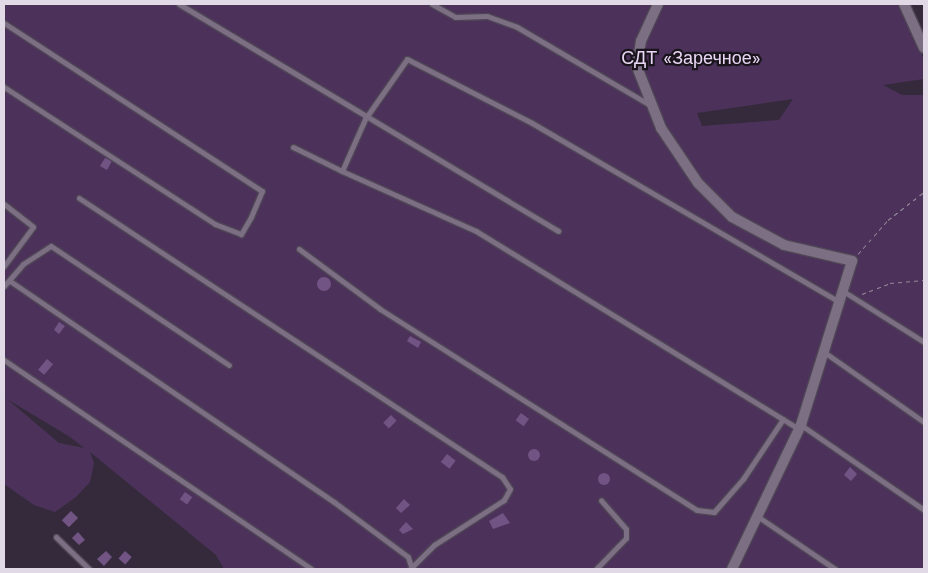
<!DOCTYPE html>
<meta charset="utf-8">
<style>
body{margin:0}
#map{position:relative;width:928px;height:573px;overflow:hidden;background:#352a3b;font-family:"Work Sans",sans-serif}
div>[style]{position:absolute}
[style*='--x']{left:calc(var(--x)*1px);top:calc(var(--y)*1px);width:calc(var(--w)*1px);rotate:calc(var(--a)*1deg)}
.green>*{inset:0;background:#4c325b}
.building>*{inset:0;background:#725484;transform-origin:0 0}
.round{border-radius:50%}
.path>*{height:1px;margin-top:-0.5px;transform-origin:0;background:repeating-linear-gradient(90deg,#928997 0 4px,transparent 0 8px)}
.roads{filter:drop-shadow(1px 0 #4f4655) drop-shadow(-1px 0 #4f4655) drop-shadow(0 1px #4f4655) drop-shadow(0 -1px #4f4655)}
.service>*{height:5px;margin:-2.5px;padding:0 2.5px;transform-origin:2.5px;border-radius:2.5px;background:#7c6f84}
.minor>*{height:10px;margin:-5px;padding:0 5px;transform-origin:5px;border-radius:5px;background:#7c6f84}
span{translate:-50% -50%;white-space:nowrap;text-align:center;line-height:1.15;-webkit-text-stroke:4.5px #1a151d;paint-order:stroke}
.park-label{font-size:18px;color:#e9d6f4}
.frame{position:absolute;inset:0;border:5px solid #e1dae6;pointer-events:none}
</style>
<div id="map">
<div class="green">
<div style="clip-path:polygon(evenodd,4px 4px,904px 4px,924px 61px,924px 79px,883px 85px,902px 95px,924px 95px,924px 569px,224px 569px,216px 555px,90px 452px,94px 463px,90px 482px,76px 497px,55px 512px,34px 505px,4px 484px,4px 4px,793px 99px,779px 120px,702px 126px,697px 113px,793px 99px,4px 4px,7px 399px,70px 437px,84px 448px,59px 443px,7px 399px)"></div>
</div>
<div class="building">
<div style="clip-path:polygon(105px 158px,112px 161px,107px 170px,100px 166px)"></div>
<div class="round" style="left:317px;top:277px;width:14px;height:14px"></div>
<div style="clip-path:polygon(59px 322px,65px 326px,59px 334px,54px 330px)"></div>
<div style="clip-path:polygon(410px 336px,421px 342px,418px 348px,407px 341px)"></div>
<div style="left:47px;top:359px;width:8px;height:14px;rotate:40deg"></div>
<div style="left:521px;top:413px;width:10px;height:9px;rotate:37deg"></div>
<div style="left:391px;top:415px;width:8px;height:11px;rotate:45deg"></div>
<div class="round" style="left:528px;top:449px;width:12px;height:12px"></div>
<div style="left:447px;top:454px;width:11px;height:10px;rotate:38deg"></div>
<div style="clip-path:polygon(850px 467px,857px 474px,851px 481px,844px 475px)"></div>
<div class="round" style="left:598px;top:473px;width:12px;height:12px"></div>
<div style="left:185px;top:492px;width:9px;height:9px;rotate:36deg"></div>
<div style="clip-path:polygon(404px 499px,410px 505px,401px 513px,396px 508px)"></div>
<div style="left:71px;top:511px;width:10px;height:13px;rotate:45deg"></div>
<div style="clip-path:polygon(503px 513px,510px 523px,493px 529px,489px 521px)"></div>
<div style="clip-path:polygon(406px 522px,413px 529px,403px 534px,399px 530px)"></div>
<div style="clip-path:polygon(78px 532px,85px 540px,79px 545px,72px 538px)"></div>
<div style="clip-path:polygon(106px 551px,112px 557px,104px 566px,97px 559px)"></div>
<div style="left:125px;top:551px;width:9px;height:10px;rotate:41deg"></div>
</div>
<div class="path">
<div style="--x:858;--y:254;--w:45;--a:-48.6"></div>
<div style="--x:888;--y:220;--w:46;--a:-37.9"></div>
<div style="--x:862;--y:294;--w:30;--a:-21"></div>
<div style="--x:890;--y:283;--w:34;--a:-5"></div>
</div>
<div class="roads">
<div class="service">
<div style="--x:179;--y:4;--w:442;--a:30.9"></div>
<div style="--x:432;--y:4;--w:26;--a:29"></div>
<div style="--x:455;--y:17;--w:32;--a:-2"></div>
<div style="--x:487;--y:16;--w:32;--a:20"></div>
<div style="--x:517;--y:27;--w:154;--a:30.4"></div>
<div style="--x:4;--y:23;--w:308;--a:33.1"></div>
<div style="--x:262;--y:191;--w:28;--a:113"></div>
<div style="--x:251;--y:217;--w:20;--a:120"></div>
<div style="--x:241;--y:234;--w:28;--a:-159"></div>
<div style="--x:215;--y:224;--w:252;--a:-147"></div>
<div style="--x:293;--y:147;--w:55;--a:26.1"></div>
<div style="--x:79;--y:198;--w:507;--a:33.41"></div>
<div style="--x:502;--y:477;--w:14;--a:56"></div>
<div style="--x:510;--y:489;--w:13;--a:119"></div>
<div style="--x:504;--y:500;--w:83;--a:147.3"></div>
<div style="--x:434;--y:545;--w:34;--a:135"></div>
<div style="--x:4;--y:204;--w:37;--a:38"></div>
<div style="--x:33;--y:227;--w:49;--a:126.6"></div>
<div style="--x:299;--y:249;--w:101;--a:36.5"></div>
<div style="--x:380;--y:309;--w:375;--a:32.4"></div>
<div style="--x:697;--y:510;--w:17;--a:7"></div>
<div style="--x:714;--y:512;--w:44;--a:-48.7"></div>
<div style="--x:743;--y:479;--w:72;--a:-56.3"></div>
<div style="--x:10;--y:281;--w:392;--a:34.3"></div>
<div style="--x:334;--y:502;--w:92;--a:36.6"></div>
<div style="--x:408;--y:557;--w:13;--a:72"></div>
<div style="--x:4;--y:286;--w:29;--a:-49"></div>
<div style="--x:23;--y:264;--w:33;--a:-33"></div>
<div style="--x:51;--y:246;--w:214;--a:33.8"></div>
<div style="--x:843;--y:291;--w:96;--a:32.2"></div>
<div style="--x:824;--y:352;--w:122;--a:35"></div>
<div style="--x:4;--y:360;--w:371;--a:34.2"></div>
<div style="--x:801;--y:425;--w:150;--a:34.6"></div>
<div style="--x:799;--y:429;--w:379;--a:-148.5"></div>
<div style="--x:476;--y:231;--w:147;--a:-155.9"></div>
<div style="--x:342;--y:171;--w:57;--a:-66.1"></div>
<div style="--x:365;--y:119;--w:73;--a:-55"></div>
<div style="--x:407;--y:59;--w:140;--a:27.1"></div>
<div style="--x:532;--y:123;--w:355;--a:30.2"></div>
<div style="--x:760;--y:518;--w:91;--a:34.2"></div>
<div style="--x:56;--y:537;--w:46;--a:44.1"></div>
<div style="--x:596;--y:569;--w:43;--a:-45.9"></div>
<div style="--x:626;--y:538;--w:9;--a:-90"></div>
<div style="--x:626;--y:529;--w:38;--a:-131"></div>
</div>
<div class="minor">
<div style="--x:658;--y:4;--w:41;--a:114.7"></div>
<div style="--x:641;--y:41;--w:26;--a:99"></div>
<div style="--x:637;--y:67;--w:66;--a:68.5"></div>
<div style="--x:661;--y:128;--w:66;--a:56.1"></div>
<div style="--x:698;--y:183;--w:48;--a:45"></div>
<div style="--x:732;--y:217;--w:59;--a:28.3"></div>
<div style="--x:784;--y:245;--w:70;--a:13.2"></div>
<div style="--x:852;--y:261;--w:172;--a:107.3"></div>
<div style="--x:801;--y:425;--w:160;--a:115.6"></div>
<div style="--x:904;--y:4;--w:48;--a:65.6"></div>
</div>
</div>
<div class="park-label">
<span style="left:691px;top:58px">СДТ «Заречное»</span>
</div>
<div class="frame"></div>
</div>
